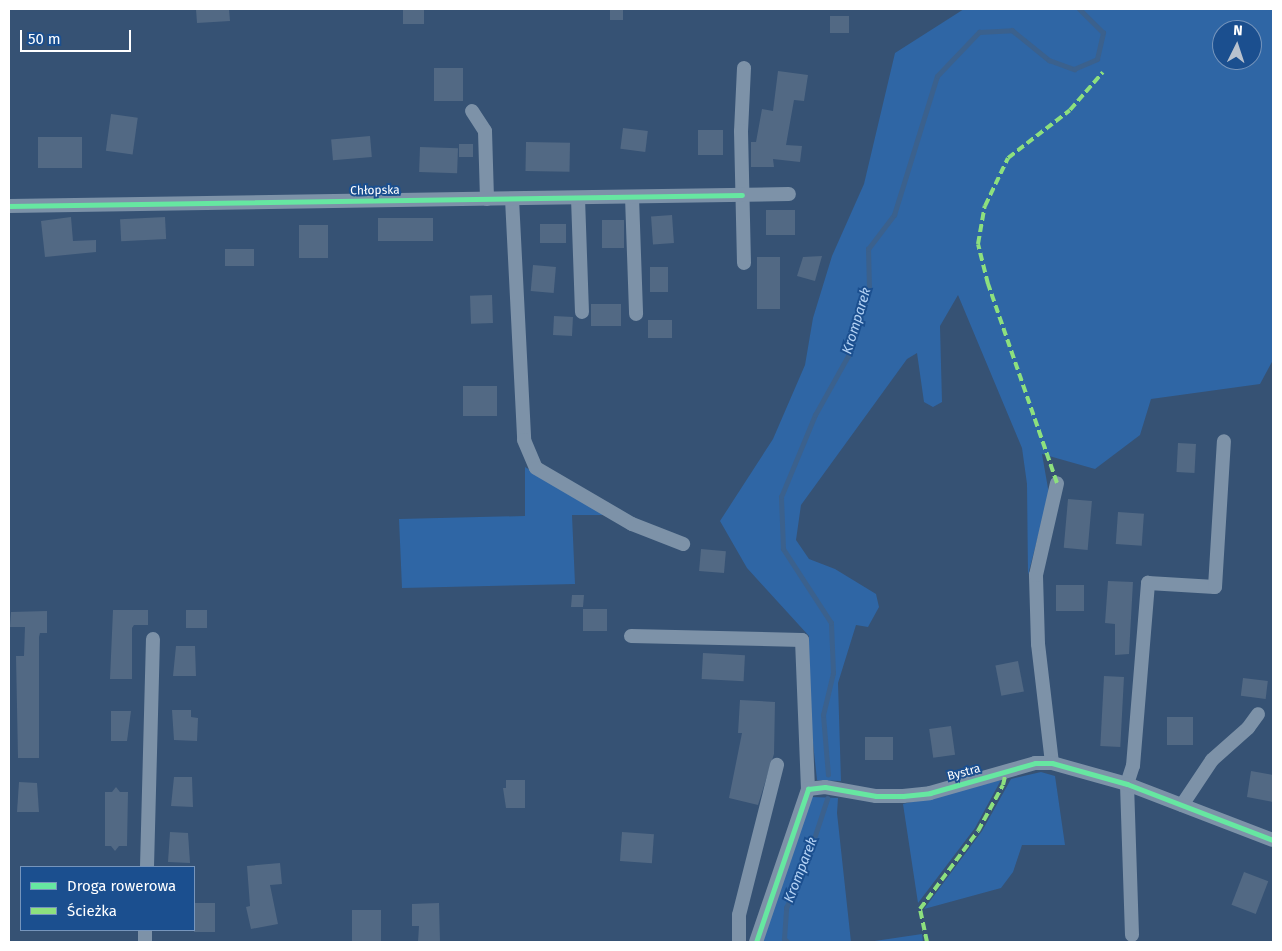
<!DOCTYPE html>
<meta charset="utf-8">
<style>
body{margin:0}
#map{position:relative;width:1282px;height:951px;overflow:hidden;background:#365274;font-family:"Fira Sans",sans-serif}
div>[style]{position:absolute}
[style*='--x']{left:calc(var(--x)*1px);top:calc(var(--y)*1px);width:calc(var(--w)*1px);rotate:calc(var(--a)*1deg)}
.green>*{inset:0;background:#2f66a5}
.stream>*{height:4.5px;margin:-2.25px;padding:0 2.25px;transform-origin:2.25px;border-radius:2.25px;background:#3b618d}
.building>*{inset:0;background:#526984;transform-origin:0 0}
.minor>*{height:14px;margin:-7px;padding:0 7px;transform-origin:7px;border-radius:7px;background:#7d92a8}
.quiet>*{height:4px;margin-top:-2px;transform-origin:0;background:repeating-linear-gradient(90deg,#8de07e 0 8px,transparent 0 12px)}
.cycleway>*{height:5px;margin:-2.5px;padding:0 2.5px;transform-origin:2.5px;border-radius:2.5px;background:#66e7a1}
span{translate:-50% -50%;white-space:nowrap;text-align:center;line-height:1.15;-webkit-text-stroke:4px #1b4f8f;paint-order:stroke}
.street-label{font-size:12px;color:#fff}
.water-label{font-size:14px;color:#b5d3f5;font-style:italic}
.frame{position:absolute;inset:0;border:10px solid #fff;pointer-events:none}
.legend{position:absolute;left:20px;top:866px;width:175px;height:65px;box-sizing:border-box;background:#1b4f8f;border:1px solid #7695bc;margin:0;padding:6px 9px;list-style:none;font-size:15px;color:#fff}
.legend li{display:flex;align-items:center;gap:10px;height:25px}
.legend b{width:25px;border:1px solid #7695bc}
.north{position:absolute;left:1212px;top:20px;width:50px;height:50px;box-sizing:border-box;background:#1b4f8f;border:1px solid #7695bc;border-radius:50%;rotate:4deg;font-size:14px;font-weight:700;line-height:20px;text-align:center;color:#fff}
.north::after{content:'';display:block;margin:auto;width:18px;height:22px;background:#b9c2ce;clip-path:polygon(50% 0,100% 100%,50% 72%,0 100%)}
.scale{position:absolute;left:20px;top:30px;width:111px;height:22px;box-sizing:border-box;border:2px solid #fff;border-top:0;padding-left:6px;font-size:15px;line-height:18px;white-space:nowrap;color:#fff;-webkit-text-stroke:4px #1b4f8f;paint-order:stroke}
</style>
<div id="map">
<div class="green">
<div style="clip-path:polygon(evenodd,964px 9px,1273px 9px,1273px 360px,1260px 384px,1151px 399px,1140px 435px,1095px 469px,1042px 454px,1049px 494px,1028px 575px,1027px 484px,1022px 448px,958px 295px,940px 326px,942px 402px,933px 407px,924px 402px,917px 353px,907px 359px,801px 505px,796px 540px,809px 559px,835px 569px,876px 594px,879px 607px,868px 627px,856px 625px,838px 683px,841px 781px,817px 780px,807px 687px,809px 636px,747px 568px,720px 521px,773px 439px,805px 365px,813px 318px,832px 256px,864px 184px,895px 53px,964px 9px,1222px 30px,1252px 30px,1252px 60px,1222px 60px,1222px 30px)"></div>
<div style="clip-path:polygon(525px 467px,605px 515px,572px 515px,575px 584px,402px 588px,399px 519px,525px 516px)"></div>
<div style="clip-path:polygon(1041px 772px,1055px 776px,1065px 845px,1022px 845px,1013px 872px,1001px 888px,924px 909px,982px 831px,1011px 779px)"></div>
<div style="clip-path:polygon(1001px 780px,975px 828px,918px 903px,903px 804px)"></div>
<div style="clip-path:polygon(812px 797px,838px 798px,837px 813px,851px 942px,762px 942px)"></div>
<div style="clip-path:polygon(922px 934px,923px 942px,868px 942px)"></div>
</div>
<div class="stream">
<div style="--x:828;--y:775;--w:60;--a:-94.8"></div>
<div style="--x:823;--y:715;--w:43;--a:-76.6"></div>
<div style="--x:833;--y:673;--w:50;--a:-92.3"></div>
<div style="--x:831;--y:623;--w:88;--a:-123"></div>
<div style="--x:783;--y:549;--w:52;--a:-92.2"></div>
<div style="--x:781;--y:497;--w:89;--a:-67.5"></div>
<div style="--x:815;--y:415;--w:68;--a:-60.8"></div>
<div style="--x:848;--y:356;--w:70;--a:-72.6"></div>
<div style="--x:869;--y:289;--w:40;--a:-91.4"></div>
<div style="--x:868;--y:249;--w:43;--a:-52.6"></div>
<div style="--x:894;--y:215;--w:145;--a:-72.8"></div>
<div style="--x:937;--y:76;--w:61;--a:-46.3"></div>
<div style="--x:979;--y:32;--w:33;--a:-3"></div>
<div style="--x:1012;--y:30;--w:48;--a:39"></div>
<div style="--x:1049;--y:60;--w:27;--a:20"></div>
<div style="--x:1074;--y:69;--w:25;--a:-23"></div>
<div style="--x:1097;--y:59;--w:27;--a:-77"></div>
<div style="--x:1103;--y:33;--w:34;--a:-135"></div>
<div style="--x:787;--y:942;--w:4;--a:-135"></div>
<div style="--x:784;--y:939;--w:31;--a:-86"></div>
<div style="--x:786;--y:908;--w:46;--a:-65.7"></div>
<div style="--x:805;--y:866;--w:71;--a:-71.8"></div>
</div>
<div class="building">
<div style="clip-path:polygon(196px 9px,229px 9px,230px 21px,197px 23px)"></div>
<div style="left:403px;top:9px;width:21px;height:15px"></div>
<div style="left:610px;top:9px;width:13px;height:11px"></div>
<div style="left:830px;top:16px;width:19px;height:17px"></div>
<div style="left:434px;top:68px;width:29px;height:33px"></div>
<div style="clip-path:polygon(778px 71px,808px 75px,804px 101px,794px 100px,786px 145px,802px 146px,800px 162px,773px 159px,774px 167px,751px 167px,751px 142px,756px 142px,762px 109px,773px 111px)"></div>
<div style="left:111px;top:114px;width:27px;height:37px;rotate:8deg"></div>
<div style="left:623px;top:128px;width:25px;height:21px;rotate:7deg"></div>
<div style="left:698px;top:130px;width:25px;height:25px"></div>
<div style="left:370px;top:136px;width:21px;height:39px;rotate:85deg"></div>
<div style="left:38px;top:137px;width:44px;height:31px"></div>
<div style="left:526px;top:142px;width:44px;height:29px;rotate:1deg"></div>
<div style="left:459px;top:144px;width:14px;height:13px"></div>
<div style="left:420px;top:147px;width:38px;height:25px;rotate:2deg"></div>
<div style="left:766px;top:210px;width:29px;height:25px"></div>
<div style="left:672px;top:215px;width:28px;height:21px;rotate:86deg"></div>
<div style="clip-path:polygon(71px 217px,73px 241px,96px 240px,96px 252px,45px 257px,41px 221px)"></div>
<div style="left:165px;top:217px;width:22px;height:45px;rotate:87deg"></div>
<div style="left:433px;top:218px;width:23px;height:55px;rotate:90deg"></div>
<div style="left:602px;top:220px;width:22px;height:28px"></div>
<div style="left:566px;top:224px;width:19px;height:26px;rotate:90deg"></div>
<div style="left:299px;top:225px;width:29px;height:33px"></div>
<div style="left:254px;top:249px;width:17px;height:29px;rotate:90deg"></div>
<div style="clip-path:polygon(822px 256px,815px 281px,797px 276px,803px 257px)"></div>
<div style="left:757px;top:257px;width:23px;height:52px"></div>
<div style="left:533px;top:265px;width:23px;height:26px;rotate:5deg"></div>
<div style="left:650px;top:267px;width:18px;height:25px"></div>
<div style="left:492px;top:295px;width:28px;height:22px;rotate:88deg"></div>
<div style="left:591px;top:304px;width:30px;height:22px"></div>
<div style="left:554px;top:316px;width:19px;height:19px;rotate:3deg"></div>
<div style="left:648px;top:320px;width:24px;height:18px"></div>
<div style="left:463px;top:386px;width:34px;height:30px"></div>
<div style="left:1178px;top:443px;width:18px;height:29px;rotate:3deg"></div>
<div style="left:1068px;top:499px;width:24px;height:49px;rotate:5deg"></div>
<div style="left:1118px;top:512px;width:26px;height:32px;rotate:4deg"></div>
<div style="left:701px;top:549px;width:25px;height:22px;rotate:5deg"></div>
<div style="clip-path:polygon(1108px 581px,1133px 582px,1129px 654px,1115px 655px,1115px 624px,1105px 623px)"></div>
<div style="left:1056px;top:585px;width:28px;height:26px"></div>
<div style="clip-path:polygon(572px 595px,584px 595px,583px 607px,571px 607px)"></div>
<div style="left:583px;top:609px;width:24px;height:22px"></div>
<div style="clip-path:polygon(113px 610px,148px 610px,148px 625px,134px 625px,132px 628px,132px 679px,110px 679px)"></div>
<div style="left:186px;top:610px;width:21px;height:18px"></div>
<div style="clip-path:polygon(47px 611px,47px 633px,40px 633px,39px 637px,39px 758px,18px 758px,16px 656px,24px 656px,25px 627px,10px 627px,11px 612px)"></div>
<div style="clip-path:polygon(176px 646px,195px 646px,196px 676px,173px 676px)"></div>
<div style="left:703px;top:653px;width:42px;height:26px;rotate:3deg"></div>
<div style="left:1018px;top:661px;width:31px;height:23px;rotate:79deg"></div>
<div style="left:1104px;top:676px;width:20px;height:70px;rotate:3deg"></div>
<div style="left:1243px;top:678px;width:25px;height:18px;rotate:7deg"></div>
<div style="clip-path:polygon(740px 700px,775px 702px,774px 754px,758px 805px,729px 798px,742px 733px,738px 733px)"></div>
<div style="clip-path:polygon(172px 710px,191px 710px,191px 717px,198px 718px,197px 741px,174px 740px)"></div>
<div style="clip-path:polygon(111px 711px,131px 711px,127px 741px,111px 741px)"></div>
<div style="left:1167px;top:717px;width:26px;height:28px"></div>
<div style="left:951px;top:726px;width:29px;height:22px;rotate:82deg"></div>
<div style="left:865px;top:737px;width:28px;height:23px"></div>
<div style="clip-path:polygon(1251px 771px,1273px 775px,1273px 802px,1247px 797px)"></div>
<div style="clip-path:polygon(174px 777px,192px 777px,193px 807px,171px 806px)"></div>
<div style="clip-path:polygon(506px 780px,525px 780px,525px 808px,506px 808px,503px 788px,506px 788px)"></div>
<div style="clip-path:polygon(19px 782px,37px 783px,39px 812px,17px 812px)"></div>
<div style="clip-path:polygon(116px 787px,120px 792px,128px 792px,127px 846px,119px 846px,115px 851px,111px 846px,105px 846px,105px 792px,112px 792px)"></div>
<div style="clip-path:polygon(170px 832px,188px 833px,190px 863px,168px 862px)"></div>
<div style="left:622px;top:832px;width:32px;height:29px;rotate:4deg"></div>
<div style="clip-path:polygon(280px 863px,282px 884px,270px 885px,278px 924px,251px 929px,246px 907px,250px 906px,247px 866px)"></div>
<div style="left:1244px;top:872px;width:26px;height:35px;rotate:21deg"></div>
<div style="left:194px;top:903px;width:21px;height:29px"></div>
<div style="clip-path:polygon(439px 903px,440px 942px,418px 942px,419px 926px,412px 926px,412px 904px)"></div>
<div style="left:352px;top:910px;width:29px;height:32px"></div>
</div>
<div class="minor">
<div style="--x:744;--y:68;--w:63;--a:92.7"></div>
<div style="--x:741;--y:131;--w:132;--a:88.7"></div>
<div style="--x:472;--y:111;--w:24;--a:57"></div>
<div style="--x:485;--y:131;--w:68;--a:88.3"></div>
<div style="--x:632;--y:197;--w:117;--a:88"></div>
<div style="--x:578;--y:198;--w:114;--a:88"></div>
<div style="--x:512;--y:199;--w:241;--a:87.1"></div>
<div style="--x:524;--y:440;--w:30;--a:67"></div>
<div style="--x:536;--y:468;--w:111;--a:30.3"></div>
<div style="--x:632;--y:524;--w:55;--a:21.4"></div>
<div style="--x:9;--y:206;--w:780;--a:-0.88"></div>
<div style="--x:631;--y:636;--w:171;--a:1.3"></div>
<div style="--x:802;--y:640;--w:149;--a:87.7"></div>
<div style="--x:1052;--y:763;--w:120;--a:-96.7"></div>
<div style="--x:1038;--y:644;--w:69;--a:-91.7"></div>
<div style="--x:1036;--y:575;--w:94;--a:-77.1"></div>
<div style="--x:1182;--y:805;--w:54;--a:-56.3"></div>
<div style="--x:1212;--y:760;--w:48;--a:-41.6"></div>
<div style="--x:1248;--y:728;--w:17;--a:-54"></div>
<div style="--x:147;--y:867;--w:228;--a:-88.5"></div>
<div style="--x:1132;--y:935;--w:151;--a:-91.9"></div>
<div style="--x:1127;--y:784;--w:19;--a:-72"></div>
<div style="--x:1133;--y:766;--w:184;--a:-85.3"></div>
<div style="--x:1148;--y:583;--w:67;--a:3.4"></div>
<div style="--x:1215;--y:587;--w:146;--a:-86.5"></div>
<div style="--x:145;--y:942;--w:12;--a:-90"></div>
<div style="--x:739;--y:942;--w:27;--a:-90"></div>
<div style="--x:739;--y:915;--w:155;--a:-75.8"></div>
<div style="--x:756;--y:942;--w:162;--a:-71.2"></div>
<div style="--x:808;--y:789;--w:17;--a:-7"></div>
<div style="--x:825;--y:787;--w:52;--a:10"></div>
<div style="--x:876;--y:796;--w:27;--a:0"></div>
<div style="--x:903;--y:796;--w:27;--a:-6"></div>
<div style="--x:930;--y:793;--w:109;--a:-15.9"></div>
<div style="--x:1035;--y:763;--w:17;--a:0"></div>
<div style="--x:1052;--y:763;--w:78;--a:15.6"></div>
<div style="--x:1127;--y:784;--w:156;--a:21"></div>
</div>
<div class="quiet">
<div style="--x:1057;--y:483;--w:211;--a:-109.1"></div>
<div style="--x:988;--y:284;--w:41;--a:-104"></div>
<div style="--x:978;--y:244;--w:39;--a:-80"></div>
<div style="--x:985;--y:206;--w:53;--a:-64.4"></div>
<div style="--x:1008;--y:158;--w:78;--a:-37.7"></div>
<div style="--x:1070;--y:110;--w:50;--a:-49"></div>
<div style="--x:927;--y:942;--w:34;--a:-102"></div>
<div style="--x:920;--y:909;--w:97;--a:-53.4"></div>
<div style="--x:978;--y:831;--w:52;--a:-61.5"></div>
<div style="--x:1003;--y:785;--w:13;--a:-77"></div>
</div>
<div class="cycleway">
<div style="--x:9;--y:206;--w:733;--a:-0.86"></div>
<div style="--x:756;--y:942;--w:162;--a:-71.2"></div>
<div style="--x:808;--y:789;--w:17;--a:-7"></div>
<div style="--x:825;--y:787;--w:52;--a:10"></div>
<div style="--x:876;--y:796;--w:27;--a:0"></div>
<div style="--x:903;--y:796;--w:27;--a:-6"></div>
<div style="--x:930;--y:793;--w:109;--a:-15.9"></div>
<div style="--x:1035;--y:763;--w:17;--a:0"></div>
<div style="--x:1052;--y:763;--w:78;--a:15.6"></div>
<div style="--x:1127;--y:784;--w:156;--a:21"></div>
</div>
<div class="street-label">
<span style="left:375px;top:191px;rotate:-1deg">Chłopska</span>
<span style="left:964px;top:773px;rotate:-15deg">Bystra</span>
</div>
<div class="water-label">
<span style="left:857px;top:321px;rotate:-73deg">Kromparek</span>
<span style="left:801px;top:870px;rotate:-69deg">Kromparek</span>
</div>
<div class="frame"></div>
<ul class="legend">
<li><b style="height:6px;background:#66e7a1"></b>Droga rowerowa</li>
<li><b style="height:6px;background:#8de07e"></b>Ścieżka</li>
</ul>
<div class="north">N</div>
<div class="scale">50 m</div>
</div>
